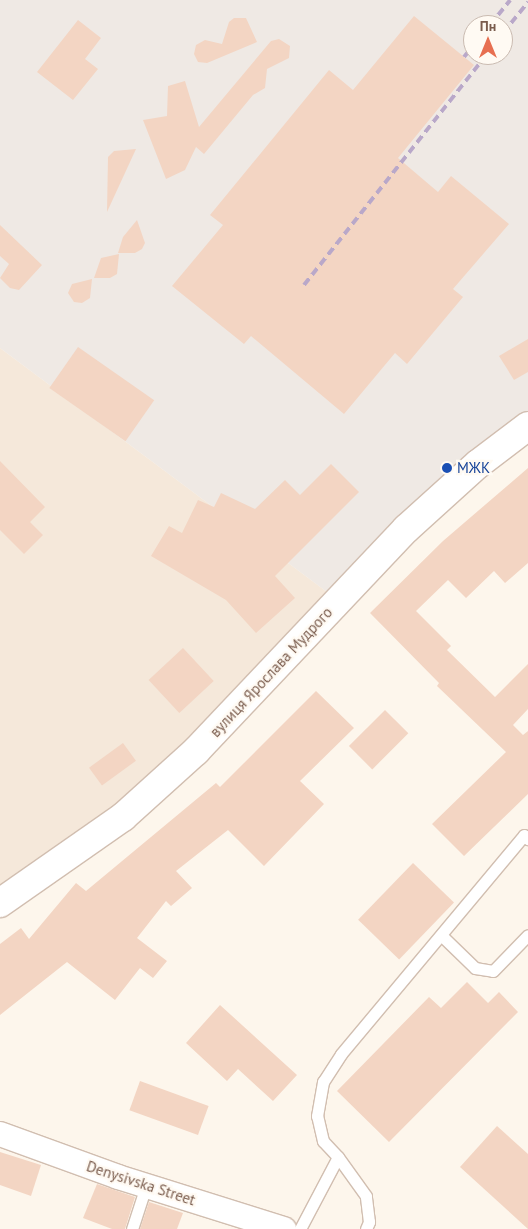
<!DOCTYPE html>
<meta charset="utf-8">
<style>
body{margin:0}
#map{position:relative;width:528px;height:1229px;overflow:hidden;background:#fdf6ec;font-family:"PT Sans",sans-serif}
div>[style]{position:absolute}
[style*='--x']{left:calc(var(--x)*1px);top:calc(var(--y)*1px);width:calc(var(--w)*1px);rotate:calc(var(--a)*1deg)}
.residential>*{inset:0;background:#f5e8da}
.industrial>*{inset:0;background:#efe9e4}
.building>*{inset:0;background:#f3d5c3;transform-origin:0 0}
.roads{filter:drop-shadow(1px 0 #d1beb0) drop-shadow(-1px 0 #d1beb0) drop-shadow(0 1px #d1beb0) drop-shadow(0 -1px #d1beb0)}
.lane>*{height:11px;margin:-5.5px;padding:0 5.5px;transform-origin:5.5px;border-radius:5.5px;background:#fff}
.street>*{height:24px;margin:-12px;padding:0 12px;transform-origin:12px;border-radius:12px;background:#fff}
.secondary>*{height:28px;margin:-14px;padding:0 14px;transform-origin:14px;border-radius:14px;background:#fff}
.rail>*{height:4px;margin-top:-2px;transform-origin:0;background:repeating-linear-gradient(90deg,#b9a8c9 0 8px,transparent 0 13px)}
.dots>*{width:14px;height:14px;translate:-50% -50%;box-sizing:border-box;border:2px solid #fffaf3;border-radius:50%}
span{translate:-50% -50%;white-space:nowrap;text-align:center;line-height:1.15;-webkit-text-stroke:4.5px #fffaf3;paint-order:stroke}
.transit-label{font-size:15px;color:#164399}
.left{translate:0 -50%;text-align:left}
.street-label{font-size:15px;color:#7a5c4d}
.north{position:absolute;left:463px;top:15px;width:50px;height:50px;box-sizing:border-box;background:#fffaf3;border:1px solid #cabbb1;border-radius:50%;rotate:0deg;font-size:14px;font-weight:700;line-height:20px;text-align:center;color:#7a5c4d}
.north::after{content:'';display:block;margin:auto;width:18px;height:22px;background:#e76f51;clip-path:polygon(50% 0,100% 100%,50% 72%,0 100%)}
</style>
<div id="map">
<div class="residential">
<div style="clip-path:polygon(0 348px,335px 598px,120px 812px,0 894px)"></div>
</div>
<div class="industrial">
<div style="clip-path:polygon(evenodd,0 0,528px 0,528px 421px,335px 598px,0 348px,0 0,473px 25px,503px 25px,503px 55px,473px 55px,473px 25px)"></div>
</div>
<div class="building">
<div style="clip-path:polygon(414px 16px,474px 65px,398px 158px,438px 192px,451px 176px,509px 224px,453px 289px,463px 297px,407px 364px,395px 353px,344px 414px,251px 336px,244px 344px,172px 286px,223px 225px,210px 215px,329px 70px,353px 90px)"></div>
<div style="clip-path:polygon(234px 18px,246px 18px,257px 42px,207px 63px,198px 62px,194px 54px,196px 45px,205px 40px,222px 44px,229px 22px)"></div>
<div style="clip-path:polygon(78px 20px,101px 38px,85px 59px,98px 69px,73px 100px,37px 72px)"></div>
<div style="clip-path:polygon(279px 39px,290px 46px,289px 58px,267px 69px,265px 88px,253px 95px,204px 154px,196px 147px,185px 170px,166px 179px,143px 120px,167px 116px,168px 86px,185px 81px,199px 127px,271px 41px)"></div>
<div style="clip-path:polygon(136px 149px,107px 212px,108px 157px,114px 151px)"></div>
<div style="clip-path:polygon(137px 220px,145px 243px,142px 249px,135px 253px,118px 253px,123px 237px)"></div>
<div style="clip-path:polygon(0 225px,42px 265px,19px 290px,10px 288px,0 278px,9px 264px,0 256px)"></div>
<div style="clip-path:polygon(119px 254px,117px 274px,110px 278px,94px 278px,101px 258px)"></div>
<div style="clip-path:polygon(92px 279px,90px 298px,82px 303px,74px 302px,68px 293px,72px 284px)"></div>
<div style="clip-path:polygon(528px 339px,528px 372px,514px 380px,499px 356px)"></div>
<div style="left:78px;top:347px;width:93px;height:50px;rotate:35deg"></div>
<div style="clip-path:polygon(0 461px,45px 507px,30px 522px,43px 535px,24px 554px,0 530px)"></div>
<div style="clip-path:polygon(331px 464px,359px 492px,275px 576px,295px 598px,256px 633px,226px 600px,151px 556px,169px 526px,182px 533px,198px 500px,214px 507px,221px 493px,255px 509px,285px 480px,300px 495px)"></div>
<div style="clip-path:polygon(528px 468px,528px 563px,505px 583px,494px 571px,466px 598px,448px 580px,416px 611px,451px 646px,447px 650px,495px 697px,528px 664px,528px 709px,513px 725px,523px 735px,528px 731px,528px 794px,464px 856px,432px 824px,506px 752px,437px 686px,439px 683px,370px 613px,443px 541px)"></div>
<div style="left:183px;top:648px;width:45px;height:47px;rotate:47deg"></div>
<div style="clip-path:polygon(316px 691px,354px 728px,300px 781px,324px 804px,264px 866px,228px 830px,176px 871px,192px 888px,171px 906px,166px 901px,137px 938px,167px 961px,153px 978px,140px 968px,115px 1000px,67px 962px,0 1015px,0 944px,21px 928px,29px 939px,76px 883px,86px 891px,216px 783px,220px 787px)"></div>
<div style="left:385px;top:710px;width:33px;height:51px;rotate:45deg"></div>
<div style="left:123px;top:743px;width:22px;height:42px;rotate:54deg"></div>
<div style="left:413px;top:863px;width:57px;height:79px;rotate:44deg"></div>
<div style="clip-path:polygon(467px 982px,488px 1003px,499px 992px,518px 1012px,389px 1142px,337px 1091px,429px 997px,441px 1008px)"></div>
<div style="clip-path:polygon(220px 1005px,297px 1075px,273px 1101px,238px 1069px,227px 1081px,186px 1043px)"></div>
<div style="left:140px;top:1081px;width:73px;height:31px;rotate:20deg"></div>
<div style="clip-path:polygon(497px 1126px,528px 1154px,528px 1229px,460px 1167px)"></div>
<div style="clip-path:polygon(0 1152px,41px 1165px,31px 1196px,0 1185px)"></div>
<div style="clip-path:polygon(97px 1184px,135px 1197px,125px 1229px,112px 1229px,83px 1218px)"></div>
<div style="clip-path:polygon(149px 1202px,183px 1213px,177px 1229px,140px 1229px)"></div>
</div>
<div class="roads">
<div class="lane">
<div style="--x:441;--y:935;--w:47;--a:44.1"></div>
<div style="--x:475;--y:968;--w:18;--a:9"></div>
<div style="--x:493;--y:971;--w:50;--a:-45.8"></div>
<div style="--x:132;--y:1229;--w:45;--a:-72"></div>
<div style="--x:300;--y:1229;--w:81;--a:-62.2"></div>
<div style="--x:366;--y:1229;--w:8;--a:-67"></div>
<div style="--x:369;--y:1222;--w:26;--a:-97"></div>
<div style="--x:366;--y:1196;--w:48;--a:-125.7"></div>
<div style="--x:338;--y:1157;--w:22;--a:-133"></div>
<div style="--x:323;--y:1141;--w:26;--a:-103"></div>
<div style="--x:317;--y:1116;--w:35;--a:-80"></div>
<div style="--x:323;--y:1082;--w:33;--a:-57"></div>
<div style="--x:341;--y:1054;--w:285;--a:-50.1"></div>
<div style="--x:524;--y:835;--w:6;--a:45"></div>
</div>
<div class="street">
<div style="--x:0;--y:1134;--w:126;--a:20"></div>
<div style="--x:118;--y:1177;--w:174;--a:17.4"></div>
</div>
<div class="secondary">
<div style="--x:0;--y:903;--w:150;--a:-35"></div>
<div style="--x:123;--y:817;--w:98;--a:-42.1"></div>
<div style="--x:196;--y:751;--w:306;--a:-46.6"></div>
<div style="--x:406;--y:529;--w:97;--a:-42.1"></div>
<div style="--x:478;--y:464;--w:63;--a:-37.2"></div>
</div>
</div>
<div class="rail">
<div style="--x:490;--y:25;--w:32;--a:-51"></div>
<div style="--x:503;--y:33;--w:40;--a:-51"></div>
<div style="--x:464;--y:57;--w:14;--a:-51"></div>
<div style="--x:304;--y:285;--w:293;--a:-51.6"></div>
</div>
<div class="dots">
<div style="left:447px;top:468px;background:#1a4fb4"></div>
</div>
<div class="transit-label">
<span class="left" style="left:457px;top:468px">МЖК</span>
</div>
<div class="street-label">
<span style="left:271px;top:672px;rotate:-47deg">вулиця Ярослава Мудрого</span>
<span style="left:141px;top:1183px;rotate:18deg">Denysivska Street</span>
</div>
<div class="north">Пн</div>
</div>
